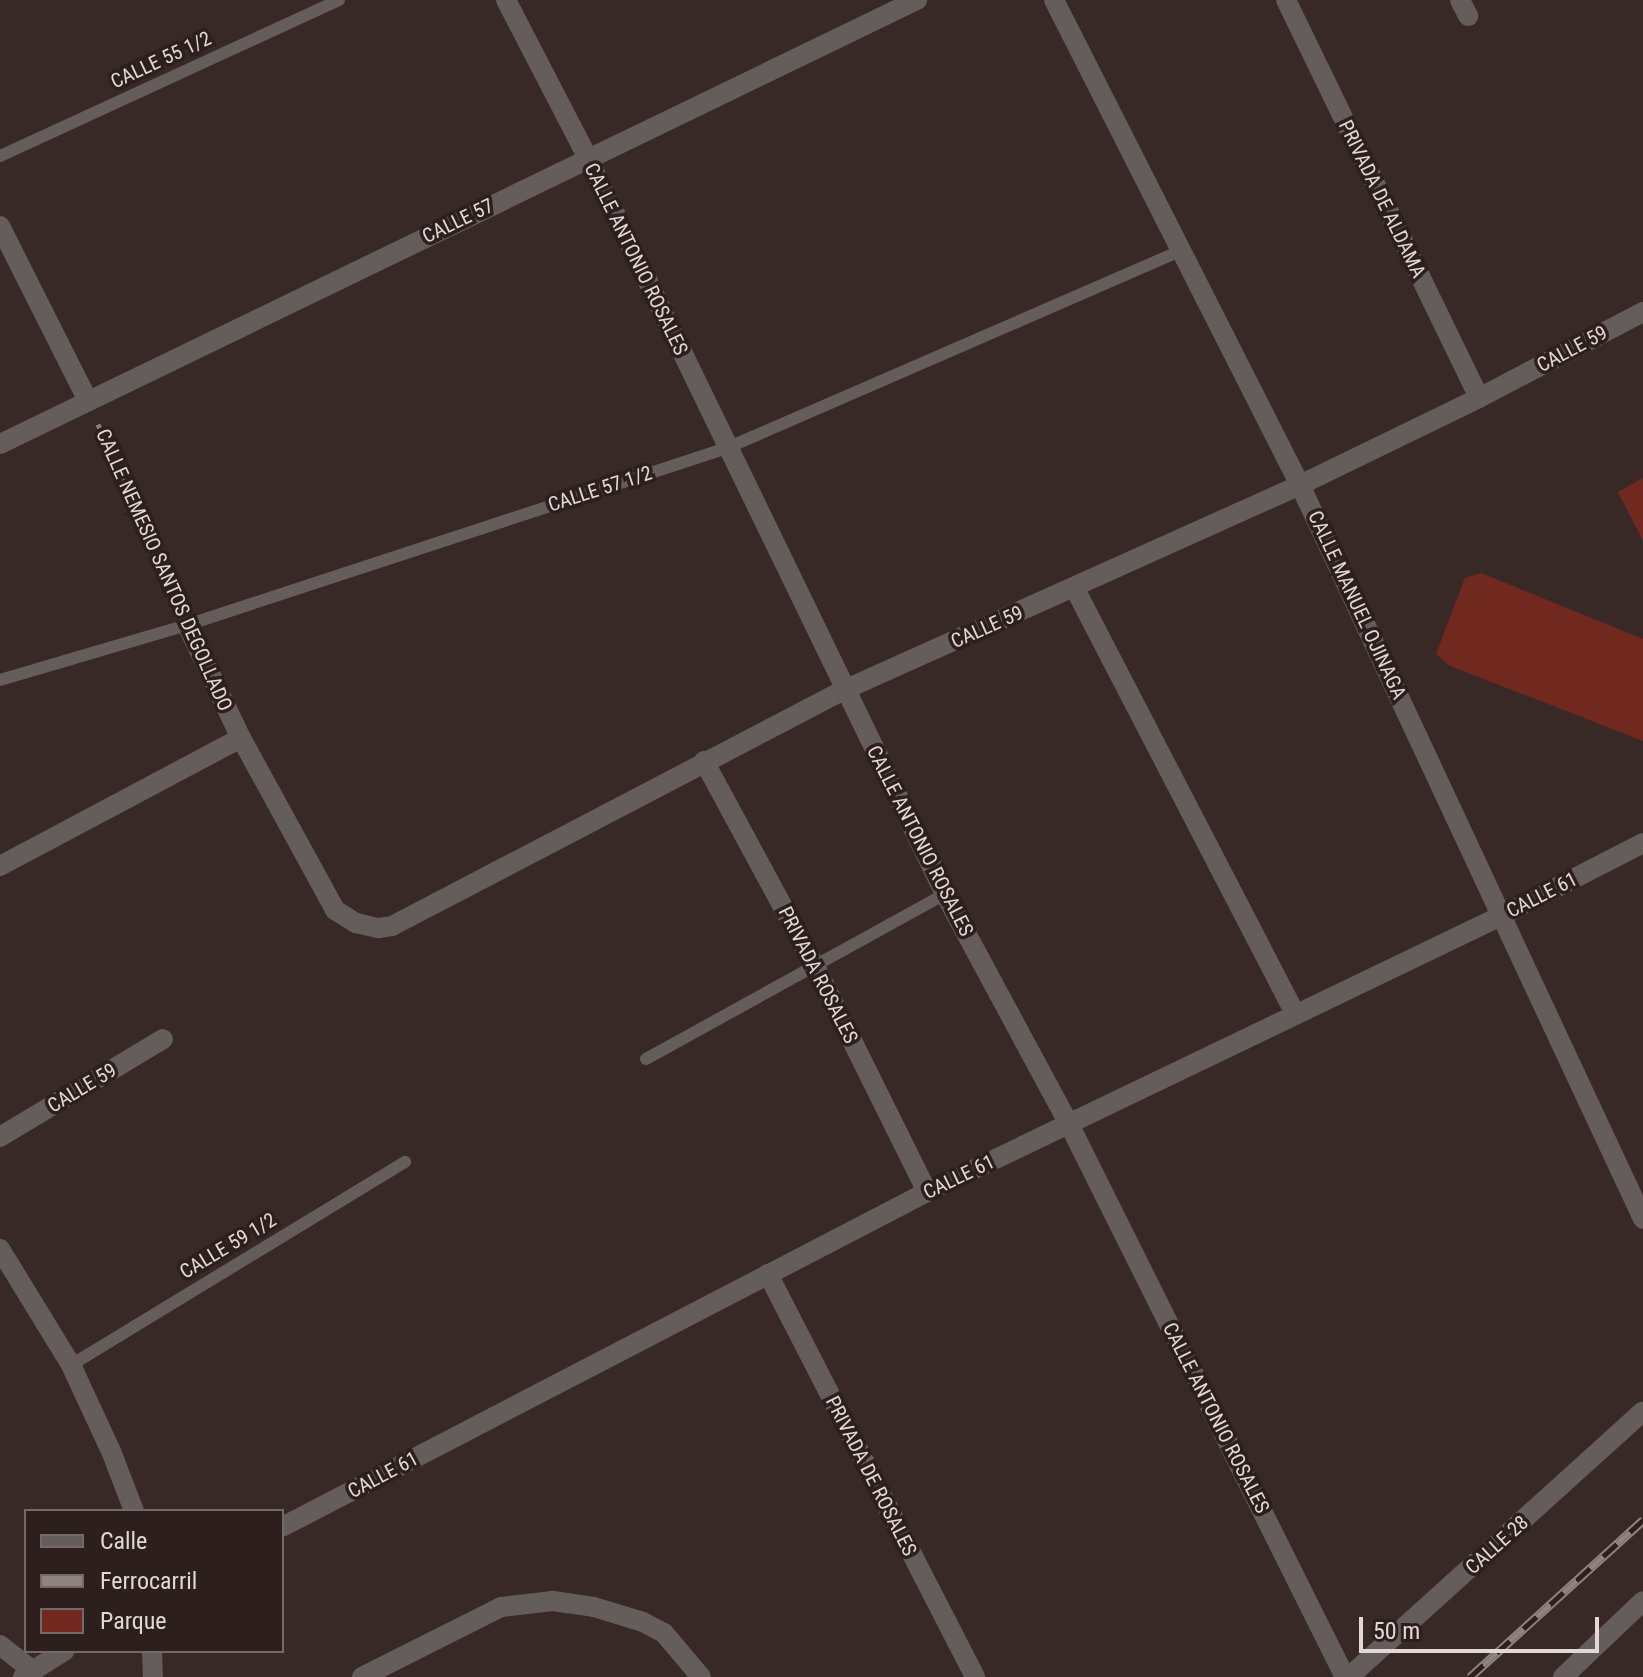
<!DOCTYPE html>
<style>
body{margin:0}
#map{position:relative;width:1643px;height:1677px;overflow:hidden;background:#382926;font-family:"Roboto Condensed",sans-serif}
div>[style]{position:absolute}
[style*='--x']{left:calc(var(--x)*1px);top:calc(var(--y)*1px);width:calc(var(--w)*1px);rotate:calc(var(--a)*1deg)}
.green>*{inset:0;background:#71291f}
.path>*{height:5px;margin-top:-2.5px;transform-origin:0;background:repeating-linear-gradient(90deg,#897c7a 0 4px,transparent 0 10px)}
.lane>*{height:12px;margin:-6px;padding:0 6px;transform-origin:6px;border-radius:6px;background:#655d5c}
.street>*{height:20px;margin:-10px;padding:0 10px;transform-origin:10px;border-radius:10px;background:#655d5c}
.rail>*{height:9px;margin-top:-4.5px;transform-origin:0;background:repeating-linear-gradient(90deg,#2d1f1d 0 18px,#8f8280 0 36px);box-sizing:border-box;border-block:2px solid #8f8280}
span{translate:-50% -50%;white-space:nowrap;text-align:center;line-height:1.15;-webkit-text-stroke:7px #2d1f1d;paint-order:stroke}
.street-label{font-size:20px;color:#e2d8d6}
.legend{position:absolute;left:24px;top:1509px;width:260px;height:144px;box-sizing:border-box;background:#2d1f1d;border:2px solid #756967;margin:0;padding:10px 14px;list-style:none;font-size:24px;color:#e2d8d6}
.legend li{display:flex;align-items:center;gap:16px;height:40px}
.legend b{width:40px;border:2px solid #756967}
.scale{position:absolute;left:1359px;top:1617px;width:240px;height:36px;box-sizing:border-box;border:4px solid #e2d8d6;border-top:0;padding-left:10px;font-size:24px;line-height:28px;white-space:nowrap;color:#e2d8d6;-webkit-text-stroke:6px #2d1f1d;paint-order:stroke}
</style>
<div id="map">
<div class="green">
<div style="clip-path:polygon(1643px 478px,1643px 541px,1618px 492px)"></div>
<div style="clip-path:polygon(1481px 573px,1643px 639px,1643px 741px,1448px 665px,1436px 654px,1465px 578px)"></div>
</div>
<div class="path">
<div style="--x:98;--y:424;--w:198;--a:66.2"></div>
</div>
<div class="lane">
<div style="--x:0;--y:156;--w:373;--a:-24.7"></div>
<div style="--x:0;--y:680;--w:195;--a:-16.4"></div>
<div style="--x:187;--y:625;--w:568;--a:-18.15"></div>
<div style="--x:727;--y:448;--w:497;--a:-23.5"></div>
<div style="--x:646;--y:1059;--w:342;--a:-28.9"></div>
<div style="--x:71;--y:1365;--w:391;--a:-31.3"></div>
</div>
<div class="street">
<div style="--x:506;--y:0;--w:178;--a:62.6"></div>
<div style="--x:588;--y:158;--w:818;--a:64.12"></div>
<div style="--x:945;--y:894;--w:261;--a:61.7"></div>
<div style="--x:1069;--y:1124;--w:618;--a:63.48"></div>
<div style="--x:1054;--y:0;--w:544;--a:63.11"></div>
<div style="--x:1300;--y:485;--w:810;--a:64.95"></div>
<div style="--x:1286;--y:0;--w:442;--a:64.1"></div>
<div style="--x:1460;--y:0;--w:18;--a:63"></div>
<div style="--x:0;--y:226;--w:196;--a:63.3"></div>
<div style="--x:0;--y:444;--w:1019;--a:-25.84"></div>
<div style="--x:1075;--y:589;--w:479;--a:62.6"></div>
<div style="--x:187;--y:625;--w:125;--a:64.5"></div>
<div style="--x:241;--y:738;--w:196;--a:61.3"></div>
<div style="--x:335;--y:910;--w:25;--a:32"></div>
<div style="--x:356;--y:923;--w:23;--a:13"></div>
<div style="--x:378;--y:928;--w:14;--a:-8"></div>
<div style="--x:392;--y:926;--w:510;--a:-27.57"></div>
<div style="--x:844;--y:690;--w:500;--a:-24.2"></div>
<div style="--x:1300;--y:485;--w:199;--a:-25.9"></div>
<div style="--x:1479;--y:398;--w:185;--a:-27.7"></div>
<div style="--x:704;--y:761;--w:233;--a:61.6"></div>
<div style="--x:815;--y:966;--w:252;--a:63.6"></div>
<div style="--x:0;--y:866;--w:273;--a:-28"></div>
<div style="--x:0;--y:1137;--w:190;--a:-31"></div>
<div style="--x:0;--y:1249;--w:136;--a:58.5"></div>
<div style="--x:71;--y:1365;--w:95;--a:65.1"></div>
<div style="--x:111;--y:1451;--w:64;--a:69"></div>
<div style="--x:768;--y:1274;--w:453;--a:62.8"></div>
<div style="--x:282;--y:1527;--w:727;--a:-27.45"></div>
<div style="--x:927;--y:1192;--w:639;--a:-25.68"></div>
<div style="--x:1503;--y:915;--w:157;--a:-27.2"></div>
<div style="--x:0;--y:1645;--w:42;--a:38.2"></div>
<div style="--x:152;--y:1651;--w:26;--a:88"></div>
<div style="--x:23;--y:1677;--w:49;--a:-32.4"></div>
<div style="--x:362;--y:1677;--w:156;--a:-26.7"></div>
<div style="--x:501;--y:1607;--w:52;--a:-6.6"></div>
<div style="--x:553;--y:1601;--w:41;--a:8.3"></div>
<div style="--x:594;--y:1607;--w:51;--a:17"></div>
<div style="--x:643;--y:1622;--w:24;--a:28"></div>
<div style="--x:664;--y:1633;--w:57;--a:49.9"></div>
<div style="--x:1349;--y:1677;--w:396;--a:-42.1"></div>
<div style="--x:1563;--y:1677;--w:110;--a:-43.5"></div>
</div>
<div class="rail">
<div style="--x:1470;--y:1677;--w:234;--a:-42.2"></div>
</div>
<div class="street-label">
<span style="left:161px;top:60px;rotate:-25deg">CALLE 55 1/2</span>
<span style="left:1382px;top:199px;rotate:64deg">PRIVADA DE ALDAMA</span>
<span style="left:458px;top:221px;rotate:-26deg">CALLE 57</span>
<span style="left:636px;top:259px;rotate:64deg">CALLE ANTONIO ROSALES</span>
<span style="left:1572px;top:349px;rotate:-28deg">CALLE 59</span>
<span style="left:600px;top:489px;rotate:-18deg">CALLE 57 1/2</span>
<span style="left:164px;top:570px;rotate:66deg">CALLE NEMESIO SANTOS DEGOLLADO</span>
<span style="left:1357px;top:605px;rotate:65deg">CALLE MANUEL OJINAGA</span>
<span style="left:987px;top:627px;rotate:-24deg">CALLE 59</span>
<span style="left:920px;top:841px;rotate:63deg">CALLE ANTONIO ROSALES</span>
<span style="left:1542px;top:895px;rotate:-27deg">CALLE 61</span>
<span style="left:818px;top:975px;rotate:63deg">PRIVADA ROSALES</span>
<span style="left:82px;top:1088px;rotate:-31deg">CALLE 59</span>
<span style="left:959px;top:1177px;rotate:-26deg">CALLE 61</span>
<span style="left:228px;top:1246px;rotate:-31deg">CALLE 59 1/2</span>
<span style="left:1216px;top:1418px;rotate:63deg">CALLE ANTONIO ROSALES</span>
<span style="left:383px;top:1475px;rotate:-28deg">CALLE 61</span>
<span style="left:871px;top:1476px;rotate:63deg">PRIVADA DE ROSALES</span>
<span style="left:1497px;top:1545px;rotate:-42deg">CALLE 28</span>
</div>
<ul class="legend">
<li><b style="height:10px;background:#655d5c"></b>Calle</li>
<li><b style="height:10px;background:#8f8280"></b>Ferrocarril</li>
<li><b style="height:22px;background:#71291f"></b>Parque</li>
</ul>
<div class="scale">50 m</div>
</div>
